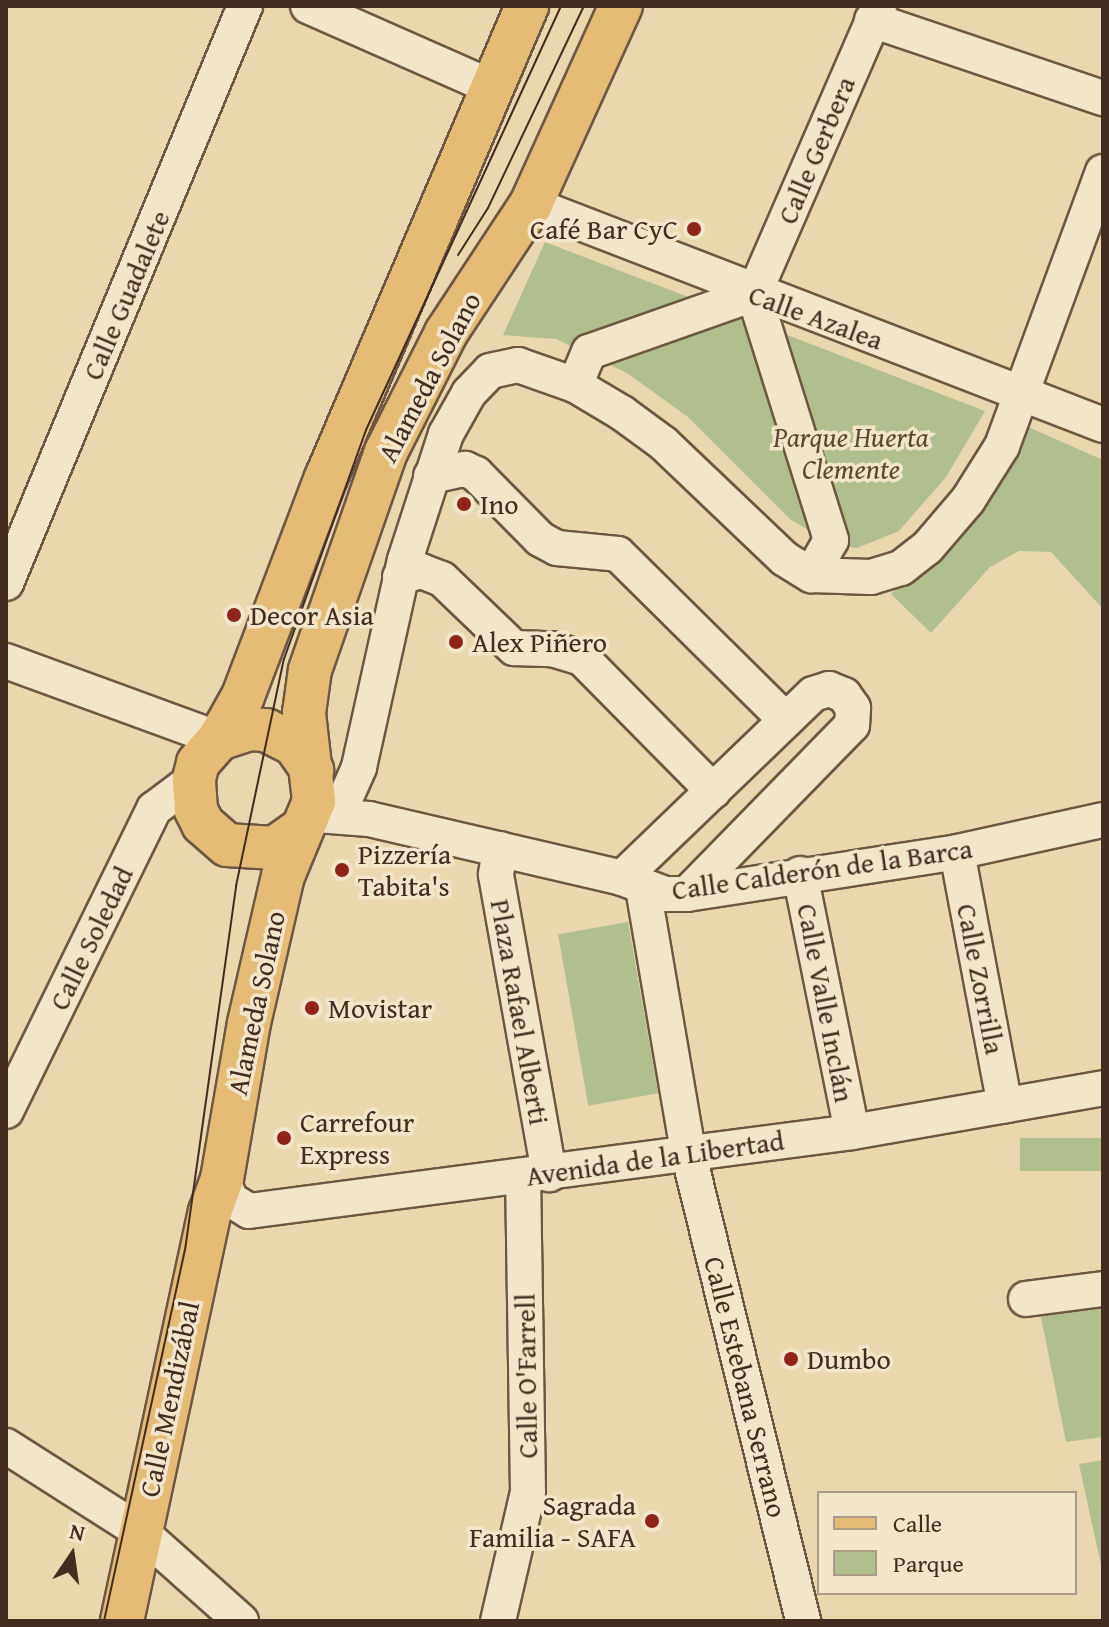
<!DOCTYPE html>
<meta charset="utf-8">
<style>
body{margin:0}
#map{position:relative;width:1109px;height:1627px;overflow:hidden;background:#e9d7ad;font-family:"Gentium Book Plus",serif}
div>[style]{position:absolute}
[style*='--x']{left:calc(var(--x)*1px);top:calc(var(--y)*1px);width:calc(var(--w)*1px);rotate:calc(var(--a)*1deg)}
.green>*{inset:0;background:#b1bf8e;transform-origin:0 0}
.roads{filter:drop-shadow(2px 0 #6c5742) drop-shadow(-2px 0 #6c5742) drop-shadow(0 2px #6c5742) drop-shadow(0 -2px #6c5742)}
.minor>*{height:34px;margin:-17px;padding:0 17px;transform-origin:17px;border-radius:17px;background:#f1e5ca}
.major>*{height:42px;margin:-21px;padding:0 21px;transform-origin:21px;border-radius:21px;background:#e4bc76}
.tram>*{height:2px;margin:-1px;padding:0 1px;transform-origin:1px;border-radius:1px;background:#422c1f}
.dots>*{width:22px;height:22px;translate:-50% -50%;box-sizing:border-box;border:4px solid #f1e5ca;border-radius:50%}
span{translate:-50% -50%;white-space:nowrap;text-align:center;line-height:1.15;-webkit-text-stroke:7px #f1e5ca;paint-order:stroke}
.street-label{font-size:28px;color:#422c1f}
.poi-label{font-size:28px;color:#422c1f}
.right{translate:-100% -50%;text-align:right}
.left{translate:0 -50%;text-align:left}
.park-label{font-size:28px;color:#584935;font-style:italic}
.frame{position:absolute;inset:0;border:8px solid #422c1f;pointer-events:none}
.legend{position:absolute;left:817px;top:1491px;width:260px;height:104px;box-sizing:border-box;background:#f1e5ca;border:2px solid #ab9b86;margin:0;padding:10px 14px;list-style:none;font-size:24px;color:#422c1f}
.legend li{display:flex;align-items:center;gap:16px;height:40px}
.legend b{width:40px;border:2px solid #ab9b86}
.north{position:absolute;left:32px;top:1515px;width:80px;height:80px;-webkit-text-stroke:6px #f1e5ca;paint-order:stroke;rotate:13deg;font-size:22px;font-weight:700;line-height:32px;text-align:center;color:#422c1f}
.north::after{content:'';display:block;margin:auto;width:28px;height:36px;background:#422c1f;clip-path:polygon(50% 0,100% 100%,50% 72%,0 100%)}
</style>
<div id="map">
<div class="green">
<div style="clip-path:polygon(545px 242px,985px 411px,946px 477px,899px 531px,857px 548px,831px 544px,790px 519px,688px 417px,627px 373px,556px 339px,503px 335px)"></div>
<div style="clip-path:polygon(1019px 423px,1103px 460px,1103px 609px,1051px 552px,1019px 551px,990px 567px,931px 633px,891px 594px,923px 562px)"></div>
<div style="left:628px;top:922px;width:174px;height:71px;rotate:80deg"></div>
<div style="left:1103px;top:1138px;width:33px;height:83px;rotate:90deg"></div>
<div style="clip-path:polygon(1103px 1297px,1103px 1437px,1066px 1442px,1039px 1307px)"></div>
<div style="clip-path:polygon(1103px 1460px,1103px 1574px,1079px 1464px)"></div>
</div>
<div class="roads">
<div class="minor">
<div style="--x:308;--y:6;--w:201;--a:23.8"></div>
<div style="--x:872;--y:20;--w:244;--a:18.7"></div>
<div style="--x:531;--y:204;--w:613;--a:21.12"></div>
<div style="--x:754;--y:294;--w:314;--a:-66.5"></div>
<div style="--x:575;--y:385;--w:36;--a:-67"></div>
<div style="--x:589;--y:352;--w:175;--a:-19.4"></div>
<div style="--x:754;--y:294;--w:258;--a:72.6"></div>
<div style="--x:831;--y:540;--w:40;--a:119.7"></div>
<div style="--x:431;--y:476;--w:35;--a:-12"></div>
<div style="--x:465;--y:469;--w:12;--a:24"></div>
<div style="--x:476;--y:474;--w:91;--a:45.4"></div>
<div style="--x:540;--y:539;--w:19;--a:28"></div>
<div style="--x:557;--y:548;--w:61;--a:5.6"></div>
<div style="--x:618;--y:554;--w:236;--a:44.7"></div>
<div style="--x:400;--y:577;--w:22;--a:-16"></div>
<div style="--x:421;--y:571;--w:22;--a:21"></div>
<div style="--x:442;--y:579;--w:100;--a:43.8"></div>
<div style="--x:514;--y:648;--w:38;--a:2"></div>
<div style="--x:552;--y:649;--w:31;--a:17"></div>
<div style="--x:582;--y:658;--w:187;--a:45.4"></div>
<div style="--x:6;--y:583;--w:625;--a:-67.5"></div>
<div style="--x:6;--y:661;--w:227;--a:20.1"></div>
<div style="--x:326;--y:812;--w:23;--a:-34"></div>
<div style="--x:345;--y:799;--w:35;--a:-66"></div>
<div style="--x:359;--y:767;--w:212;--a:-77.5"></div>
<div style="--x:405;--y:560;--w:133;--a:-72"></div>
<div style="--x:446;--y:434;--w:47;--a:-60.7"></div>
<div style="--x:469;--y:393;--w:30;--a:-46"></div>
<div style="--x:490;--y:371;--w:29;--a:-12"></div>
<div style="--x:518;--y:365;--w:60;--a:19.3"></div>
<div style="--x:575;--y:385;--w:55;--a:30.8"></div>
<div style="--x:622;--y:413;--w:51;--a:36.2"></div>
<div style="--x:663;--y:443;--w:168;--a:43.6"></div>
<div style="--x:785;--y:559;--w:31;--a:32"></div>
<div style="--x:811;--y:575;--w:60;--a:1.9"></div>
<div style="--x:871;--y:577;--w:31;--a:-17"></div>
<div style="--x:901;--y:568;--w:33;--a:-38"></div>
<div style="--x:927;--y:548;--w:63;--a:-49.5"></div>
<div style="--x:968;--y:500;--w:64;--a:-57.8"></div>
<div style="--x:1002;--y:446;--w:292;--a:-69.8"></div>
<div style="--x:317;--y:815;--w:52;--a:4.4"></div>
<div style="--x:369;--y:819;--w:260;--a:13.1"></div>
<div style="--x:622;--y:878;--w:46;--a:20.4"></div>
<div style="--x:665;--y:894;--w:22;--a:0"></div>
<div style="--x:687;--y:894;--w:273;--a:-8.8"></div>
<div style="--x:957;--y:852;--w:149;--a:-12.4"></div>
<div style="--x:500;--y:849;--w:26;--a:99"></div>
<div style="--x:496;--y:875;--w:304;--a:79.9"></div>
<div style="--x:957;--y:852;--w:258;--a:79.3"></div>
<div style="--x:800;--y:874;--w:263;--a:78.6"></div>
<div style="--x:622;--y:878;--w:265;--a:-43.9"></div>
<div style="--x:813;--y:694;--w:17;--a:-17"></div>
<div style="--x:829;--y:689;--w:16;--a:22"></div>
<div style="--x:844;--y:695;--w:16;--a:55"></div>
<div style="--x:853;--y:708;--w:17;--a:93"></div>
<div style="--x:852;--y:725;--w:236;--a:134.3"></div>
<div style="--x:643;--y:888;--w:268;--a:80.3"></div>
<div style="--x:688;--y:1152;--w:483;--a:76.2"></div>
<div style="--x:6;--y:1111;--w:336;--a:-63.9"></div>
<div style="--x:154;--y:809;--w:50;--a:-36.9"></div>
<div style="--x:222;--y:1179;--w:23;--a:67"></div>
<div style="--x:231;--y:1200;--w:21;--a:31"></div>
<div style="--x:249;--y:1211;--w:608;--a:-7.46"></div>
<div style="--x:852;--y:1132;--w:255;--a:-9.9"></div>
<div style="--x:1026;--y:1299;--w:78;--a:-7.4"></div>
<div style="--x:6;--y:1446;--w:160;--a:32.5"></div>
<div style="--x:141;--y:1532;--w:134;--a:41.7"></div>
<div style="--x:498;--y:1621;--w:132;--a:-76.9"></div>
<div style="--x:528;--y:1492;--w:316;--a:-90.9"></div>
</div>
<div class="major">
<div style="--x:219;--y:739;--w:49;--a:-60.8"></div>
<div style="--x:243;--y:696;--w:233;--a:-69.2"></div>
<div style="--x:326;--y:478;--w:513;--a:-66.93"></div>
<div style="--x:300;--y:830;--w:32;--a:145"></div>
<div style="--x:274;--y:848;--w:47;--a:-176.3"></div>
<div style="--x:227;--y:845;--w:32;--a:-139"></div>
<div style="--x:203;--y:824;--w:16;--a:-117"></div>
<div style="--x:196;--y:810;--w:31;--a:-94"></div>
<div style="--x:194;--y:779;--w:16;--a:-76"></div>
<div style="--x:198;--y:763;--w:32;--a:-49"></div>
<div style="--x:219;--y:739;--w:33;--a:-18"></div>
<div style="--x:250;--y:729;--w:16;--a:4"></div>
<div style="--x:266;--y:730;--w:31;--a:27"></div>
<div style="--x:294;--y:744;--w:32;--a:55"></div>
<div style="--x:122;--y:1621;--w:418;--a:-77.9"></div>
<div style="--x:210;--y:1212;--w:35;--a:-70"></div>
<div style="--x:222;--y:1179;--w:158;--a:-80.2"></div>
<div style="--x:249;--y:1023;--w:151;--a:-77"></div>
<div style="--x:283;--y:876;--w:81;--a:-67.5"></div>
<div style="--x:314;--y:801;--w:89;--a:-96.5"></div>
<div style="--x:304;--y:713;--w:43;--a:-82.1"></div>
<div style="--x:310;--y:670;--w:231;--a:-70.8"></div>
<div style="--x:386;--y:452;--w:133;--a:-63.2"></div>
<div style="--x:446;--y:333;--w:154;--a:-56.6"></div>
<div style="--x:531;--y:204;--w:217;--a:-65.6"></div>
</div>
</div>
<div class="tram">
<div style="--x:458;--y:255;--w:56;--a:-57.4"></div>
<div style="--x:488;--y:208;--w:224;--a:-64.6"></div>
<div style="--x:104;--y:1621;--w:380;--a:-77.7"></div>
<div style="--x:185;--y:1250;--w:368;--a:-82"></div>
<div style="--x:236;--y:886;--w:232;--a:-78.1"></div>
<div style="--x:284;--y:659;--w:243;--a:-70.3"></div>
<div style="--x:366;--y:430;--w:467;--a:-65.3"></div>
</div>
<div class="dots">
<div style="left:694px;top:229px;background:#8f2418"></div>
<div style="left:464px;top:504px;background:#8f2418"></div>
<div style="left:234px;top:615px;background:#8f2418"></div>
<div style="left:456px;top:642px;background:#8f2418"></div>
<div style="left:342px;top:870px;background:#8f2418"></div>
<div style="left:312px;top:1008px;background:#8f2418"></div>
<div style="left:284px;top:1138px;background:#8f2418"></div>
<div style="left:791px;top:1359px;background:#8f2418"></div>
<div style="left:652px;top:1521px;background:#8f2418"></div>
</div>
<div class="street-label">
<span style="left:816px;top:150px;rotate:-67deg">Calle Gerbera</span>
<span style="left:126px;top:295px;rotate:-67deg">Calle Guadalete</span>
<span style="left:816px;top:317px;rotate:20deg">Calle Azalea</span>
<span style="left:429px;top:377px;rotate:-62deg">Alameda Solano</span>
<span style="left:822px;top:869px;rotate:-8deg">Calle Calderón de la Barca</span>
<span style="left:91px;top:938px;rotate:-64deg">Calle Soledad</span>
<span style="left:981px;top:979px;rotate:79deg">Calle Zorrilla</span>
<span style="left:256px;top:1003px;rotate:-78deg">Alameda Solano</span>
<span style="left:826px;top:1003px;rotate:79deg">Calle Valle Inclán</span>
<span style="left:520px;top:1012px;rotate:80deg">Plaza Rafael Alberti</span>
<span style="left:655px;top:1158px;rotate:-8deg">Avenida de la Libertad</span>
<span style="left:526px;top:1376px;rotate:-91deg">Calle O'Farrell</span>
<span style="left:746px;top:1387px;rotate:76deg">Calle Estebana Serrano</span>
<span style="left:169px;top:1399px;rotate:-78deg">Calle Mendizábal</span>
</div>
<div class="poi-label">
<span class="right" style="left:678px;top:229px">Café Bar CyC</span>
<span class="left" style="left:480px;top:504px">Ino</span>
<span class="left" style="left:250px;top:615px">Decor Asia</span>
<span class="left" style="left:472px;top:642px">Alex Piñero</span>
<span class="left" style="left:358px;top:870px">Pizzería<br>Tabita's</span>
<span class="left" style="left:328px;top:1008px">Movistar</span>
<span class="left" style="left:300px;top:1138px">Carrefour<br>Express</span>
<span class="left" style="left:807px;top:1359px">Dumbo</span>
<span class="right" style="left:636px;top:1521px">Sagrada<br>Familia - SAFA</span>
</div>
<div class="park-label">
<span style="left:851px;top:453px">Parque Huerta<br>Clemente</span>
</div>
<div class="frame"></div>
<ul class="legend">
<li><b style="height:10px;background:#e4bc76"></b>Calle</li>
<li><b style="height:22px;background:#b1bf8e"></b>Parque</li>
</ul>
<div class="north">N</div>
</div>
